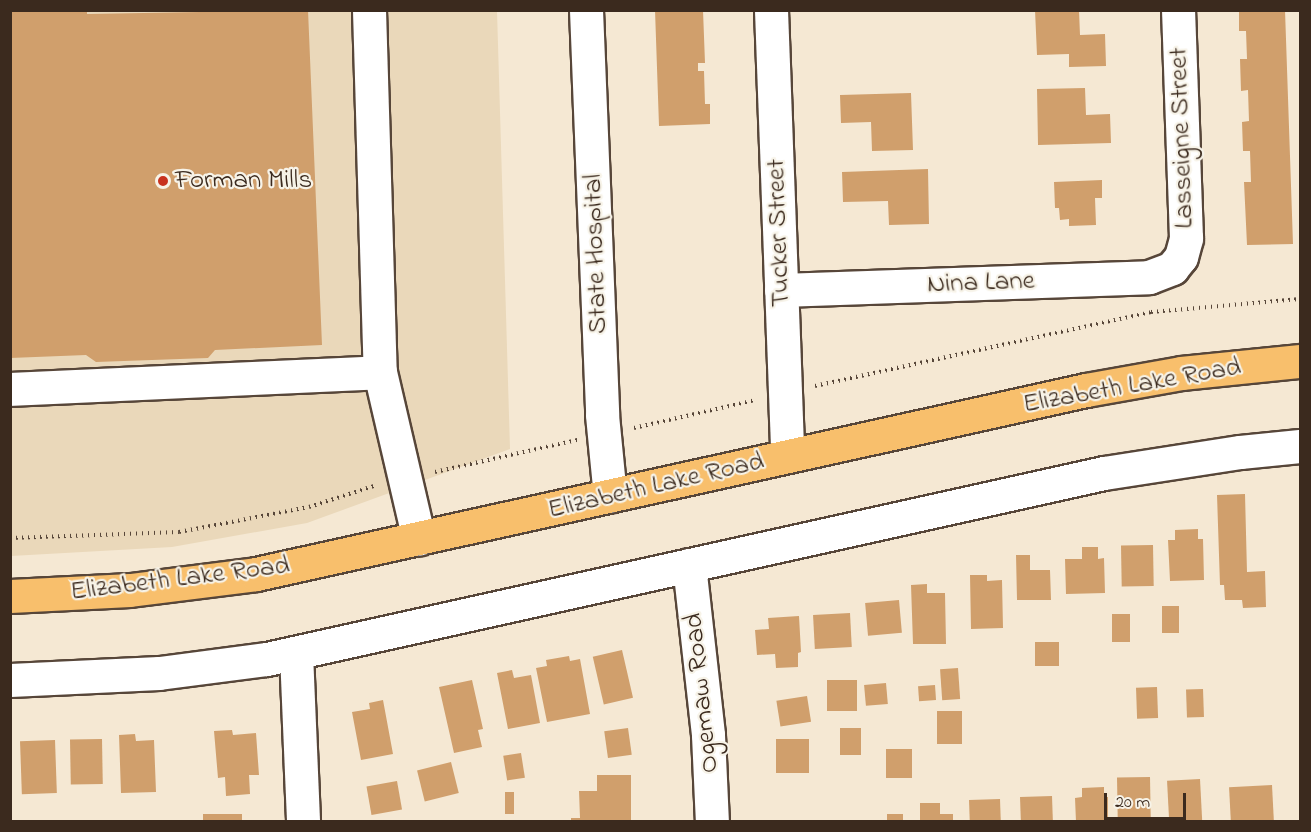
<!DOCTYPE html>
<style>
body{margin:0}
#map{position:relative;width:1311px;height:832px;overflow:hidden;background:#f5e8d3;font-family:"Indie Flower",sans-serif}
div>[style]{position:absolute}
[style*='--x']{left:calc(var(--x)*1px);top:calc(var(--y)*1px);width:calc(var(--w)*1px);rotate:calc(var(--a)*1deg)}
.built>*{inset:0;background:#ead8ba}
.building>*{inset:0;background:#d09f6c;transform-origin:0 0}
.path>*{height:4px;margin-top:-2px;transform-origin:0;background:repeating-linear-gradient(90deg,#574639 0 1.5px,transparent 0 6px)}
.roads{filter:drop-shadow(2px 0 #574639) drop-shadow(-2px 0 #574639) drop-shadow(0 2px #574639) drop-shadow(0 -2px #574639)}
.minor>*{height:33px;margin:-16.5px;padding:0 16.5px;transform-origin:16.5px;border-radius:16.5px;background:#fff}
.major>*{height:33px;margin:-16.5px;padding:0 16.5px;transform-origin:16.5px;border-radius:16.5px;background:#f8bf6c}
.dots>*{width:16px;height:16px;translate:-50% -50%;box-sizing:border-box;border:3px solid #f7f3e8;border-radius:50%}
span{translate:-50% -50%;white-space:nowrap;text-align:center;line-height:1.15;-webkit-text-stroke:4.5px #f7f3e8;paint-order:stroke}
.street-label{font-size:27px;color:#3b2a1e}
.poi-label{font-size:27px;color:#3b2a1e}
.left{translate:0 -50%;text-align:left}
.frame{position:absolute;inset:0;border:12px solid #3b2a1e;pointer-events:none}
.scale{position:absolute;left:1104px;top:793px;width:82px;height:27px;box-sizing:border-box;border:3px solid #3b2a1e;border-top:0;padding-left:8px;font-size:18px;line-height:21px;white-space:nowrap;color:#3b2a1e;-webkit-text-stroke:4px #f7f3e8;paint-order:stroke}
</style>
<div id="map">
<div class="built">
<div style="clip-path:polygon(10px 11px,497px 11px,510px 449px,307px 523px,172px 547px,11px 556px)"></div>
</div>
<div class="building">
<div style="clip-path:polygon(10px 10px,87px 10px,87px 14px,308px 10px,322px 345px,215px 350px,208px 358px,96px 362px,86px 355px,10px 358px)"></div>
<div style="clip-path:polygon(655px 10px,703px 10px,705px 63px,698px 63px,698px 71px,704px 71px,705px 104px,710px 104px,710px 124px,659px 126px)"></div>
<div style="clip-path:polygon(1035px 10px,1079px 10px,1080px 35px,1105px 34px,1106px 66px,1069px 67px,1069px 54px,1037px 55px)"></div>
<div style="clip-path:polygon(1239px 10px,1285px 10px,1293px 244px,1247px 245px,1244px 182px,1251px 182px,1250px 151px,1243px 151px,1242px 122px,1249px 121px,1248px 90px,1241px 91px,1240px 59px,1247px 59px,1246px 31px,1239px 31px)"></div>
<div style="clip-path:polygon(1085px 88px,1086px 115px,1110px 114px,1111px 143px,1038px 145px,1037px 89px)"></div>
<div style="clip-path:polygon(911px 93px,913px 150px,872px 151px,871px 122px,841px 123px,840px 95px)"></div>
<div style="clip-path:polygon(928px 169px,929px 224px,889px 225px,888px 201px,843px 202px,842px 172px)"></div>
<div style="clip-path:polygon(1102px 180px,1102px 198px,1095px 198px,1096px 225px,1069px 226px,1069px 219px,1060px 220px,1059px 208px,1055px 208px,1054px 182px)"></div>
<div style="clip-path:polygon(1245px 494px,1247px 572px,1265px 571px,1266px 607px,1243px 608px,1242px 600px,1225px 600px,1224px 585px,1220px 585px,1217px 495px)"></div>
<div style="clip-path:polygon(1198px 529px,1198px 539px,1203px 539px,1204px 580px,1170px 581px,1168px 540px,1175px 540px,1175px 530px)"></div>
<div style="left:1153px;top:545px;width:41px;height:32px;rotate:89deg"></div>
<div style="clip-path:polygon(1082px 547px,1098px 547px,1098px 559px,1104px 558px,1105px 593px,1066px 594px,1065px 559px,1082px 559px)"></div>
<div style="clip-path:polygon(1016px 555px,1030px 555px,1030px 570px,1050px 570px,1051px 600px,1017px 600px)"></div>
<div style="clip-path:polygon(970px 575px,987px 575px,987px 581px,1002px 580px,1003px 628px,971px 629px)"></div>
<div style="clip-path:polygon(927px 584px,927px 593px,945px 593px,946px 644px,913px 644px,911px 585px)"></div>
<div style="left:899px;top:600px;width:33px;height:34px;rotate:85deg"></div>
<div style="left:1162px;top:606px;width:17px;height:27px"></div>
<div style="left:850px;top:613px;width:34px;height:37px;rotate:87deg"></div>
<div style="left:1112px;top:614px;width:18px;height:28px"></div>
<div style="clip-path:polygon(799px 616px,801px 652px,798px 653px,798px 667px,776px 668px,775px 654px,757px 655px,755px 630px,769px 629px,768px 618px)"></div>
<div style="left:1035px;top:642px;width:24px;height:24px"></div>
<div style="left:622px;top:650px;width:49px;height:30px;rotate:77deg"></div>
<div style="clip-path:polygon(569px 656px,570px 661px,580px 659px,590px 714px,547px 722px,536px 668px,547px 666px,546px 660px)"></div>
<div style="left:958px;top:668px;width:31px;height:18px;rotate:86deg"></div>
<div style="clip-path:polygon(512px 670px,514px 678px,531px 675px,540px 723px,508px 729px,497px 673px)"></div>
<div style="clip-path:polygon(472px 680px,483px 729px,478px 730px,482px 747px,454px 753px,439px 687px)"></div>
<div style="left:827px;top:680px;width:30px;height:31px"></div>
<div style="left:886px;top:683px;width:21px;height:22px;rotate:85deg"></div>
<div style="left:935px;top:685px;width:15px;height:17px;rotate:86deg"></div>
<div style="left:1157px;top:687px;width:31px;height:21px;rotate:88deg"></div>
<div style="left:1203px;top:689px;width:28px;height:17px;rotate:88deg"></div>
<div style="left:807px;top:696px;width:26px;height:31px;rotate:81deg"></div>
<div style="clip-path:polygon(383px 700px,393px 754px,361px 760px,352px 712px,370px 709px,369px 703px)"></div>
<div style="left:962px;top:711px;width:33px;height:25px;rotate:90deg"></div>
<div style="left:628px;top:728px;width:27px;height:24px;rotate:82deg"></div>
<div style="left:840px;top:728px;width:21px;height:27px"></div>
<div style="clip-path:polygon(232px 730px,233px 735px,256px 733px,259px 775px,249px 775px,250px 794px,226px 796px,225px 777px,218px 778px,214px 731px)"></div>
<div style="clip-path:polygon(135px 734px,136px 741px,154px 740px,156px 792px,121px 793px,119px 735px)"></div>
<div style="left:102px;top:739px;width:45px;height:32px;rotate:89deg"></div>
<div style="left:776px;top:739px;width:33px;height:34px"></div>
<div style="left:55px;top:740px;width:53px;height:35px;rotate:88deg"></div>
<div style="left:886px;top:749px;width:26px;height:29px"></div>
<div style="left:521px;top:753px;width:25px;height:18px;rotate:81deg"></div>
<div style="left:451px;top:762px;width:32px;height:35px;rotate:76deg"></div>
<div style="clip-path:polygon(597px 775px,631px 775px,631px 821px,571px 822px,571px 818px,580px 818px,579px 791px,597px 791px)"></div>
<div style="left:1150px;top:777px;width:45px;height:33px;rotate:89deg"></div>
<div style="left:1200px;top:779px;width:43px;height:33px;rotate:87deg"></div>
<div style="left:397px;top:781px;width:29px;height:31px;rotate:80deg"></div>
<div style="left:1272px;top:785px;width:36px;height:43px;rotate:87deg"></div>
<div style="clip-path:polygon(1104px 787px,1104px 797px,1108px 797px,1108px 822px,1076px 822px,1075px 798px,1082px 797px,1082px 788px)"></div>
<div style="left:505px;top:792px;width:9px;height:22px"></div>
<div style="left:1052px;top:796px;width:26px;height:32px;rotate:88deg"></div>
<div style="left:1000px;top:799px;width:23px;height:31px;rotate:88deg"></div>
<div style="clip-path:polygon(920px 803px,940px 803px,940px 814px,953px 814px,953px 822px,920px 822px)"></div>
<div style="left:203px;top:814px;width:39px;height:8px"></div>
<div style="left:887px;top:814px;width:16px;height:8px"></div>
</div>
<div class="path">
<div style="--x:815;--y:386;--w:344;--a:-12.4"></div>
<div style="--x:1151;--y:312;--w:150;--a:-5"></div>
<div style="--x:634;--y:428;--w:124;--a:-13"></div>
<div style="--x:435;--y:472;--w:146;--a:-12.7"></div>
<div style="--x:10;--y:538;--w:169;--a:-2"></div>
<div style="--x:179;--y:532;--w:132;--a:-10.9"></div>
<div style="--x:309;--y:507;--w:71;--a:-17.9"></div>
</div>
<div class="roads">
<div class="minor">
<div style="--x:369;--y:10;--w:362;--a:88.3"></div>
<div style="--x:380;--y:372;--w:171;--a:76.9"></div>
<div style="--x:586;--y:10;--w:405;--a:87.7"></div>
<div style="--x:602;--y:415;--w:81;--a:84.4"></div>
<div style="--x:771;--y:10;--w:446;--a:87.9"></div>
<div style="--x:781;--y:290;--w:368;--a:-2"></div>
<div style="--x:1149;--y:277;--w:25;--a:-21"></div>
<div style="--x:1172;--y:268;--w:14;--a:-51"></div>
<div style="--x:1181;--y:257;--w:20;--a:-75"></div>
<div style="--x:1186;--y:238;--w:228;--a:-92"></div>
<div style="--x:10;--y:389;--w:370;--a:-2.6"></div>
<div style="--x:689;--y:565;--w:171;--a:83.6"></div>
<div style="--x:708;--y:735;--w:87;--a:87.4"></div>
<div style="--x:296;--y:653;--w:169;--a:87.6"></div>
<div style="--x:10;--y:680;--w:149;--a:-2.7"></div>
<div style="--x:159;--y:673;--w:109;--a:-7.4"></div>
<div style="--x:267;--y:659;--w:857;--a:-12.53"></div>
<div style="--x:1104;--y:473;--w:138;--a:-8.8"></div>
<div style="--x:1240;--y:452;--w:60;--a:-5.7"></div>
</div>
<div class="major">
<div style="--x:10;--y:596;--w:120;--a:-2.9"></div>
<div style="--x:130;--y:590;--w:127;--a:-7.2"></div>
<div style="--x:256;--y:574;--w:850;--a:-12.5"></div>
<div style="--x:1086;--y:390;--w:97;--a:-10.1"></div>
<div style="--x:1181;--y:373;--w:120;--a:-5.8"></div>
</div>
</div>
<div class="dots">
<div style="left:163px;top:181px;background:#c8321e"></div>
</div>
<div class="street-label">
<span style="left:1182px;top:138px;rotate:-92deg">Lasseigne Street</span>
<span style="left:779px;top:233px;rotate:-92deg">Tucker Street</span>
<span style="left:596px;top:254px;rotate:-92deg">State Hospital</span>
<span style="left:981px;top:283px;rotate:-2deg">Nina Lane</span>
<span style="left:1132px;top:386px;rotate:-10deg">Elizabeth Lake Road</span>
<span style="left:656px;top:486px;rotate:-13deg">Elizabeth Lake Road</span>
<span style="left:180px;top:579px;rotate:-7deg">Elizabeth Lake Road</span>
<span style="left:702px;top:693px;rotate:-96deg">Ogemaw Road</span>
</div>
<div class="poi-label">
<span class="left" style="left:175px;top:181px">Forman Mills</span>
</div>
<div class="frame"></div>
<div class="scale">20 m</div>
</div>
